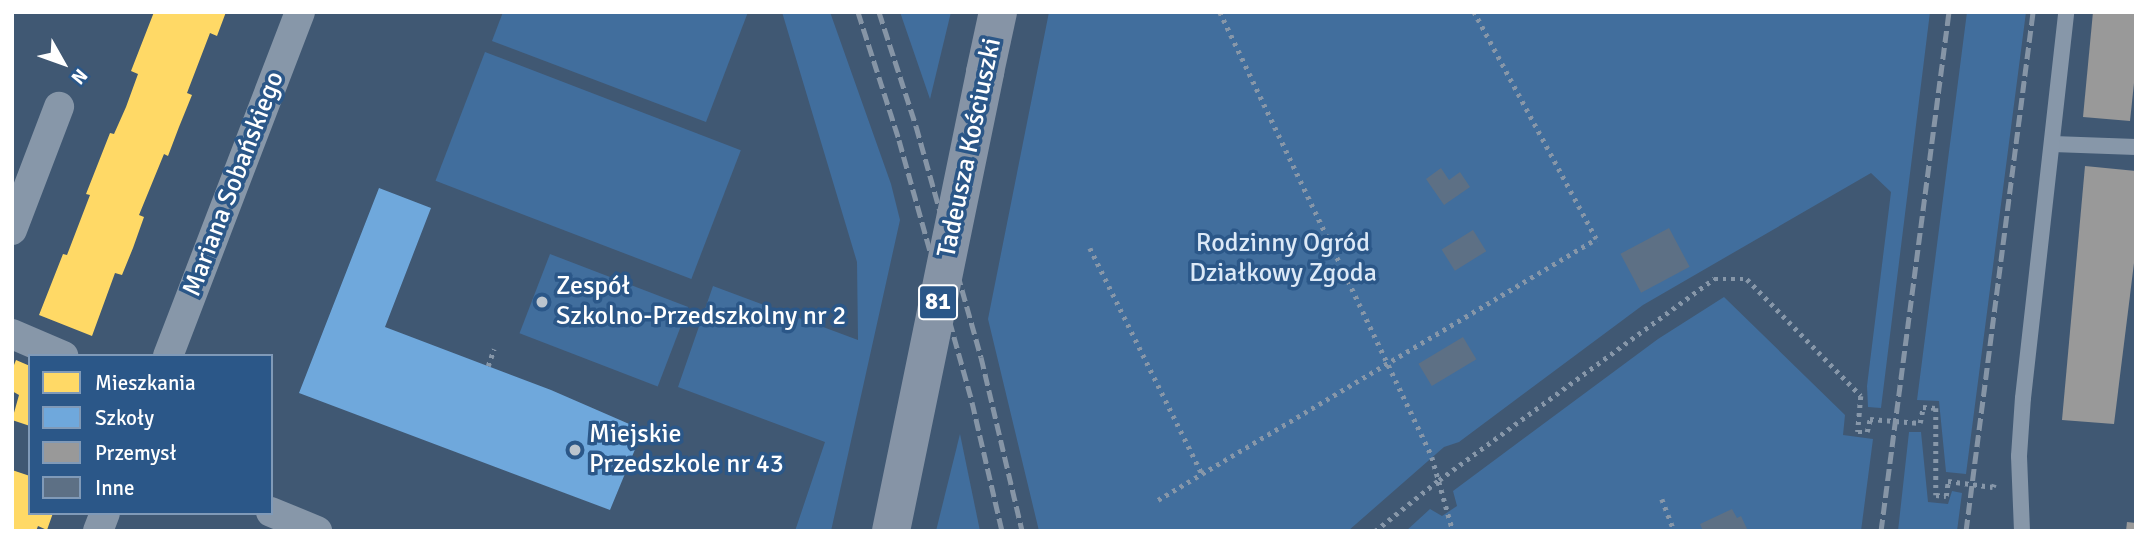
<!DOCTYPE html>
<meta charset="utf-8">
<style>
body{margin:0}
#map{position:relative;width:2148px;height:543px;overflow:hidden;background:#405873;font-family:Signika,sans-serif}
div>[style]{position:absolute}
[style*='--x']{left:calc(var(--x)*1px);top:calc(var(--y)*1px);width:calc(var(--w)*1px);rotate:calc(var(--a)*1deg)}
.green>*{inset:0;background:#416e9d;transform-origin:0 0}
.homes>*{inset:0;background:#ffd966}
.schools>*{inset:0;background:#6fa8dc}
.industry>*{inset:0;background:#999}
.building>*{inset:0;background:#5d7085;transform-origin:0 0}
.path>*{height:4.5px;margin-top:-2.25px;transform-origin:0;background:repeating-linear-gradient(90deg,#8797a9 0 3.5px,transparent 0 8.5px)}
.service>*{height:16px;margin:-8px;padding:0 8px;transform-origin:8px;border-radius:8px;background:#8797a9}
.minor>*{height:30px;margin:-15px;padding:0 15px;transform-origin:15px;border-radius:15px;background:#8797a9}
.primary>*{height:38px;margin:-19px;padding:0 19px;transform-origin:19px;border-radius:19px;background:#8694a6}
.rail>*{height:5px;margin-top:-2.5px;transform-origin:0;background:repeating-linear-gradient(90deg,#8695a6 0 12px,transparent 0 17px)}
.primary-bridge>*{height:38px;margin:-19px;padding:0 19px;transform-origin:19px;border-radius:19px;background:#8694a6}
.dots>*{width:19px;height:19px;translate:-50% -50%;box-sizing:border-box;border:4px solid #2b5788;border-radius:50%}
span{translate:-50% -50%;white-space:nowrap;text-align:center;line-height:1.15;-webkit-text-stroke:7px #2b5788;paint-order:stroke}
.shield-label span{padding:2px 5px;background:#2b5788;border:2px solid;border-radius:5px;-webkit-text-stroke-width:0}
.shield-label{font-size:24px;color:#fff;font-weight:700}
.street-label{font-size:26px;color:#fff}
.park-label{font-size:26px;color:#dce9f7}
.poi-label{font-size:26px;color:#fff}
.left{translate:0 -50%;text-align:left}
.frame{position:absolute;inset:0;border:14px solid #fff;pointer-events:none}
.legend{position:absolute;left:28px;top:354px;width:245px;height:161px;box-sizing:border-box;background:#2b5788;border:2px solid #809ab8;margin:0;padding:9px 12px;list-style:none;font-size:21px;color:#fff}
.legend li{display:flex;align-items:center;gap:14px;height:35px}
.legend b{width:35px;border:2px solid #809ab8}
.north{position:absolute;left:28px;top:28px;width:70px;height:70px;-webkit-text-stroke:5px #2b5788;paint-order:stroke;rotate:130deg;font-size:19px;font-weight:700;line-height:28px;text-align:center;color:#fff}
.north::after{content:'';display:block;margin:auto;width:24px;height:32px;background:#fff;clip-path:polygon(50% 0,100% 100%,50% 72%,0 100%)}
</style>
<div id="map">
<div class="green">
<div style="clip-path:polygon(503px 12px,748px 12px,706px 122px,492px 41px)"></div>
<div style="clip-path:polygon(782px 12px,830px 12px,891px 184px,900px 220px,831px 531px,795px 531px,825px 442px,678px 387px,713px 286px,858px 340px,857px 262px)"></div>
<div style="clip-path:polygon(900px 12px,951px 12px,930px 99px)"></div>
<div style="clip-path:polygon(1049px 12px,1930px 12px,1881px 408px,1868px 407px,1867px 386px,1891px 192px,1871px 173px,1643px 305px,1459px 442px,1444px 447px,1348px 531px,1039px 531px,988px 319px)"></div>
<div style="clip-path:polygon(1967px 12px,2026px 12px,1966px 474px,1946px 472px,1939px 401px,1917px 400px)"></div>
<div style="left:485px;top:52px;width:274px;height:138px;rotate:21deg"></div>
<div style="left:550px;top:254px;width:148px;height:85px;rotate:21deg"></div>
<div style="clip-path:polygon(1724px 297px,1845px 415px,1843px 435px,1873px 439px,1861px 531px,1406px 531px,1430px 509px,1442px 516px,1457px 506px,1453px 491px,1658px 339px)"></div>
<div style="clip-path:polygon(1909px 432px,1921px 432px,1928px 502px,1948px 504px,1952px 491px,1962px 493px,1957px 531px,1898px 531px)"></div>
<div style="clip-path:polygon(960px 434px,980px 531px,936px 531px)"></div>
</div>
<div class="homes">
<div style="clip-path:polygon(154px 12px,226px 12px,217px 36px,210px 33px,187px 93px,192px 95px,179px 127px,168px 156px,164px 154px,139px 215px,144px 217px,133px 248px,122px 275px,115px 273px,92px 336px,39px 315px,63px 254px,67px 255px,90px 195px,86px 194px,110px 133px,114px 134px,126px 107px,138px 74px,131px 71px)"></div>
<div style="clip-path:polygon(16px 360px,30px 366px,30px 426px,12px 420px,19px 395px,12px 391px,12px 370px)"></div>
<div style="clip-path:polygon(12px 470px,30px 476px,30px 513px,53px 513px,47px 530px,38px 526px,36px 531px,12px 529px)"></div>
</div>
<div class="schools">
<div style="clip-path:polygon(379px 188px,431px 208px,385px 327px,551px 390px,643px 430px,610px 510px,299px 393px)"></div>
</div>
<div class="industry">
<div style="clip-path:polygon(2093px 12px,2136px 12px,2136px 64px,2130px 121px,2083px 117px)"></div>
<div style="clip-path:polygon(2085px 166px,2136px 171px,2136px 247px,2114px 424px,2062px 420px)"></div>
<div style="clip-path:polygon(2127px 522px,2136px 523px,2136px 531px,2126px 531px)"></div>
</div>
<div class="building">
<div style="clip-path:polygon(1441px 168px,1449px 180px,1460px 172px,1470px 187px,1444px 205px,1426px 179px)"></div>
<div style="left:1669px;top:228px;width:44px;height:55px;rotate:62deg"></div>
<div style="left:1473px;top:230px;width:25px;height:37px;rotate:58deg"></div>
<div style="left:1463px;top:337px;width:26px;height:52px;rotate:59deg"></div>
<div style="clip-path:polygon(1732px 509px,1737px 518px,1741px 516px,1748px 531px,1703px 531px,1700px 524px)"></div>
</div>
<div class="path">
<div style="--x:1220;--y:12;--w:493;--a:64.5"></div>
<div style="--x:1432;--y:457;--w:77;--a:74.2"></div>
<div style="--x:1090;--y:248;--w:252;--a:63.6"></div>
<div style="--x:488;--y:366;--w:18;--a:-71"></div>
<div style="--x:1662;--y:499;--w:34;--a:69"></div>
<div style="--x:1158;--y:500;--w:510;--a:-30.79"></div>
<div style="--x:1596;--y:239;--w:258;--a:-118.3"></div>
<div style="--x:1375;--y:531;--w:82;--a:-38.6"></div>
<div style="--x:1439;--y:480;--w:341;--a:-36.2"></div>
<div style="--x:1714;--y:279;--w:33;--a:0"></div>
<div style="--x:1747;--y:279;--w:163;--a:45.7"></div>
<div style="--x:1861;--y:396;--w:36;--a:95"></div>
<div style="--x:1858;--y:432;--w:9;--a:0"></div>
<div style="--x:1867;--y:432;--w:13;--a:-77"></div>
<div style="--x:1870;--y:419;--w:50;--a:4.6"></div>
<div style="--x:1920;--y:423;--w:16;--a:-79"></div>
<div style="--x:1923;--y:407;--w:13;--a:4"></div>
<div style="--x:1936;--y:408;--w:87;--a:90"></div>
<div style="--x:1936;--y:495;--w:10;--a:6"></div>
<div style="--x:1946;--y:496;--w:15;--a:-82"></div>
<div style="--x:1948;--y:481;--w:45;--a:7.6"></div>
<div style="--x:1993;--y:487;--w:3;--a:-72"></div>
</div>
<div class="service">
<div style="--x:2053;--y:144;--w:83;--a:2.1"></div>
<div style="--x:2022;--y:531;--w:75;--a:-92.3"></div>
<div style="--x:2019;--y:456;--w:58;--a:-86.1"></div>
<div style="--x:2023;--y:398;--w:388;--a:-83.6"></div>
</div>
<div class="minor">
<div style="--x:12;--y:230;--w:132;--a:-69.1"></div>
<div style="--x:12;--y:334;--w:56;--a:23.3"></div>
<div style="--x:168;--y:356;--w:368;--a:-69"></div>
<div style="--x:271;--y:512;--w:50;--a:22.4"></div>
<div style="--x:98;--y:531;--w:19;--a:-69"></div>
</div>
<div class="primary">
<div style="--x:985;--y:72;--w:61;--a:-77.8"></div>
</div>
<div class="rail">
<div style="--x:858;--y:12;--w:134;--a:72.2"></div>
<div style="--x:899;--y:140;--w:272;--a:74.4"></div>
<div style="--x:972;--y:402;--w:132;--a:76.9"></div>
<div style="--x:879;--y:12;--w:120;--a:72"></div>
<div style="--x:916;--y:126;--w:240;--a:74.3"></div>
<div style="--x:981;--y:357;--w:179;--a:76.7"></div>
<div style="--x:1881;--y:531;--w:523;--a:-82.54"></div>
<div style="--x:1966;--y:531;--w:523;--a:-82.64"></div>
</div>
<div class="primary-bridge">
<div style="--x:891;--y:531;--w:469;--a:-78.4"></div>
</div>
<div class="dots">
<div style="left:542px;top:302px;background:#bcc5ce"></div>
<div style="left:575px;top:450px;background:#bcc5ce"></div>
</div>
<div class="shield-label">
<span style="left:938px;top:302px">81</span>
</div>
<div class="street-label">
<span style="left:970px;top:148px;rotate:-78deg">Tadeusza Kościuszki</span>
<span style="left:234px;top:184px;rotate:-69deg">Mariana Sobańskiego</span>
</div>
<div class="park-label">
<span style="left:1283px;top:259px">Rodzinny Ogród<br>Działkowy Zgoda</span>
</div>
<div class="poi-label">
<span class="left" style="left:556px;top:302px">Zespół<br>Szkolno-Przedszkolny nr 2</span>
<span class="left" style="left:589px;top:450px">Miejskie<br>Przedszkole nr 43</span>
</div>
<div class="frame"></div>
<ul class="legend">
<li><b style="height:19px;background:#ffd966"></b>Mieszkania</li>
<li><b style="height:19px;background:#6fa8dc"></b>Szkoły</li>
<li><b style="height:19px;background:#999"></b>Przemysł</li>
<li><b style="height:19px;background:#5d7085"></b>Inne</li>
</ul>
<div class="north">N</div>
</div>
